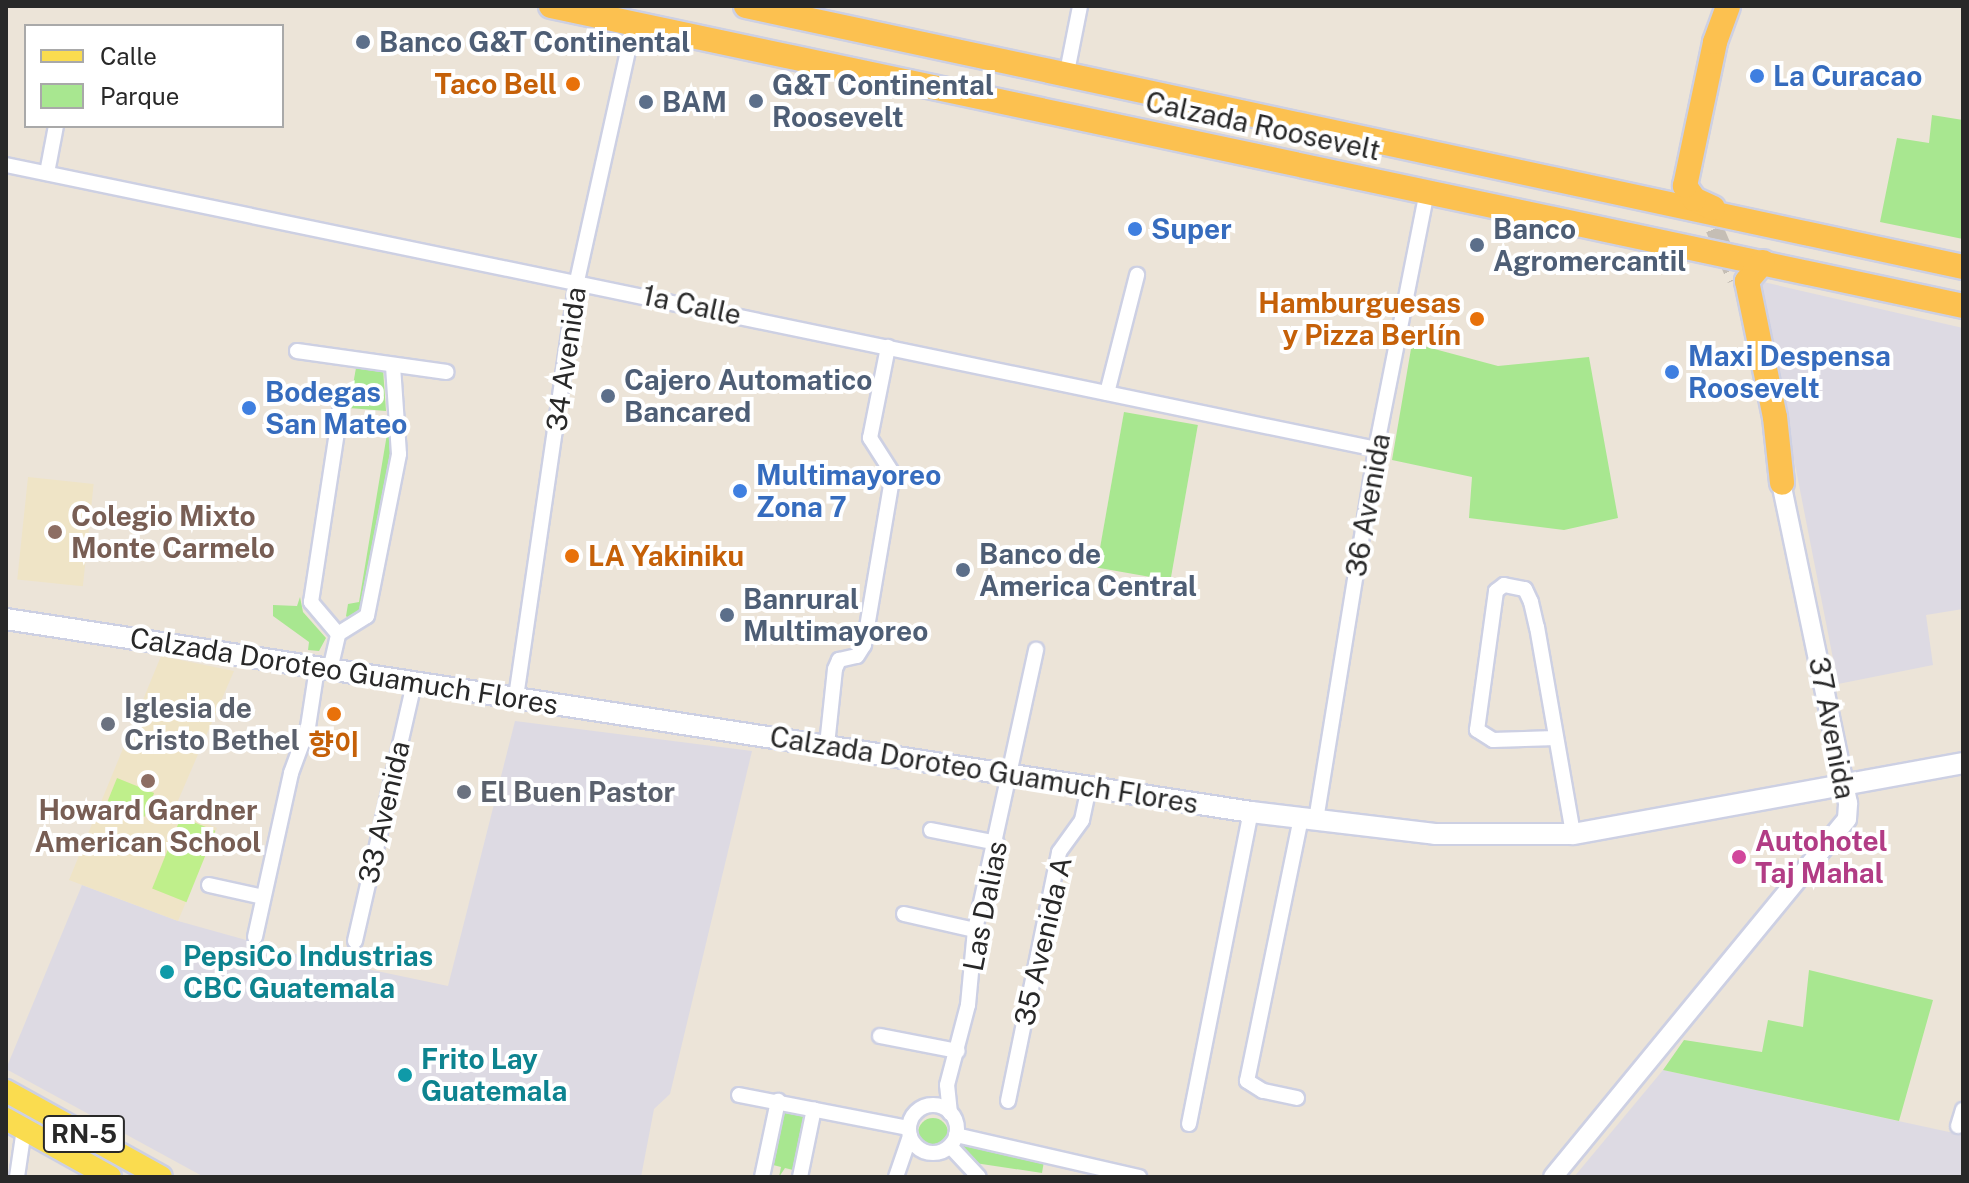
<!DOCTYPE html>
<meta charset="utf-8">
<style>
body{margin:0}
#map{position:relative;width:1969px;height:1183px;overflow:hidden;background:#ece4d8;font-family:"Public Sans","Noto Sans KR",sans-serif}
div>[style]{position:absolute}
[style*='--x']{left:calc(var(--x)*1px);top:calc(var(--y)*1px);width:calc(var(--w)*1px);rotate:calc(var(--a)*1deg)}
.industrial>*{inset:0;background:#dddae3}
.education>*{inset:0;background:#efe4c6;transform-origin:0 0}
.green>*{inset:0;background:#a8e790;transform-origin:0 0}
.round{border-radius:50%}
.pitch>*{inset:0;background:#bfef8b;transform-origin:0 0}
.tertiary-tunnel>*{height:18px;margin-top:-9px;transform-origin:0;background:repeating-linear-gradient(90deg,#c5beb5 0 18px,transparent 0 27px)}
.roads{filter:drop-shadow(2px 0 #cdd0e3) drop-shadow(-2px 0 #cdd0e3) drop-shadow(0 2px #cdd0e3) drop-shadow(0 -2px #cdd0e3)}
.minor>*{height:14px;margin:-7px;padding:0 7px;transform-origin:7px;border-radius:7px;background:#fff}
.minor>.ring{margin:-7px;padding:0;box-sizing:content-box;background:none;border:14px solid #fff;border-radius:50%}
.tertiary>*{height:18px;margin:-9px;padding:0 9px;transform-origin:9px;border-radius:9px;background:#fff}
.secondary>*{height:20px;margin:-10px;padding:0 10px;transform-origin:10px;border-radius:10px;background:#fff}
.primary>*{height:22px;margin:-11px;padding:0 11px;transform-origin:11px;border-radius:11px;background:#fadc4f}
.trunk>*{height:24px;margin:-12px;padding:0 12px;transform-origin:12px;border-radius:12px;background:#fcc150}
.dots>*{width:22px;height:22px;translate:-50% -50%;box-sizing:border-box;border:4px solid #fff;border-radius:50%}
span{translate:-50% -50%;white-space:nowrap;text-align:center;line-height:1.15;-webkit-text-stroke:8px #fff;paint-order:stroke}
.shield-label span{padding:2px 6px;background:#fff;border:2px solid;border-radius:6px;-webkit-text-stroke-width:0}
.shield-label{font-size:26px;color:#282828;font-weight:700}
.service-label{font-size:28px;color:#4e5e75;font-weight:700}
.left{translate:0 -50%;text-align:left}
.shop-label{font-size:28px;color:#366cbe;font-weight:700}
.food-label{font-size:28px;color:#c56008;font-weight:700}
.right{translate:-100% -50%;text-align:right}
.street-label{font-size:28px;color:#282828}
.education-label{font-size:28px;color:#785e54;font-weight:700}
.worship-label{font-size:28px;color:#5b616d;font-weight:700}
.hotel-label{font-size:28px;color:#b23c85;font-weight:700}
.culture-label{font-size:28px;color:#0d838f;font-weight:700}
.frame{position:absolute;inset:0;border:8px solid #282828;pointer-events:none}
.legend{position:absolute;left:24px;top:24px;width:260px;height:104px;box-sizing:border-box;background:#fff;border:2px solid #a9a9a9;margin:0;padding:10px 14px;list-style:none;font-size:24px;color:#282828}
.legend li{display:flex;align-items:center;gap:16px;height:40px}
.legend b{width:40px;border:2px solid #a9a9a9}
</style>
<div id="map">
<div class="industrial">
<div style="clip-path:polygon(1759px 281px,1963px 328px,1963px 609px,1926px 615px,1933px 665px,1838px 684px)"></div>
<div style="clip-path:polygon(515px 721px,752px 751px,670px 1094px,654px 1109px,641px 1177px,204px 1177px,6px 1069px,82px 885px,178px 921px,296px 954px,448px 986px)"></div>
<div style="clip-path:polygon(1663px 1070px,1963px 1135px,1963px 1177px,1574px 1177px)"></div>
</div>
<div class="education">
<div style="left:28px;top:477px;width:66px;height:103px;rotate:6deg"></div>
<div style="clip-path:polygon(161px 656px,234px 671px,174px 810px,217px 828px,178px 921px,69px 880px)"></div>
</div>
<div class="green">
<div style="clip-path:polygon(1932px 115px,1963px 120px,1963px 239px,1880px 222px,1897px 138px,1929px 143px)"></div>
<div style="clip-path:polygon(1412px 343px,1498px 366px,1589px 357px,1618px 518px,1564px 530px,1469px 518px,1472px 477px,1392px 460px)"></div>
<div style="clip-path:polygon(357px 362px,383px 369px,386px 411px,349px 408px)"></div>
<div style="left:1124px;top:412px;width:75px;height:158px;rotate:10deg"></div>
<div style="clip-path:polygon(388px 428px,391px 447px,365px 607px,351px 621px,346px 616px,348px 604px,359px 602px)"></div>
<div style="clip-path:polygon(300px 597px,303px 612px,326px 638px,319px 651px,308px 650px,309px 642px,273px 616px,273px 605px,297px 606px)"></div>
<div style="clip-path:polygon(1809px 970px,1933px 1000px,1899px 1121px,1663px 1070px,1684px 1040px,1762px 1052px,1768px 1020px,1803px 1027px)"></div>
<div style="clip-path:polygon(785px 1106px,806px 1111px,793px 1170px,785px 1168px,779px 1177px,781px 1167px,773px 1165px)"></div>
<div class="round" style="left:918px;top:1118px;width:30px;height:30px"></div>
<div style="clip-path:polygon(965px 1142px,1044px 1161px,1042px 1173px,975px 1163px,960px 1147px)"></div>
</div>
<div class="pitch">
<div style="left:117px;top:778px;width:40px;height:26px;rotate:22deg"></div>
<div style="left:181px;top:817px;width:37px;height:77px;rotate:22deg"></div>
</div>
<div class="tertiary-tunnel">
<div style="--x:1704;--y:204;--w:82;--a:66.9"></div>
</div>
<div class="roads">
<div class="minor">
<div style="--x:1066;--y:77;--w:72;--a:-78.8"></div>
<div style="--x:6;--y:165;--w:1399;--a:11.71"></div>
<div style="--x:47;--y:173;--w:48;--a:-79.2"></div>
<div style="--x:297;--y:351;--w:151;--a:8"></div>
<div style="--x:1107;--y:393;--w:122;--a:-75.7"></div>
<div style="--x:338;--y:634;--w:34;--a:-32"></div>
<div style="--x:367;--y:616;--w:165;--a:-78.8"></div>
<div style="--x:399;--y:454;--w:89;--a:-93.9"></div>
<div style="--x:338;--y:634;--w:42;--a:-130.2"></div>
<div style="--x:311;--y:602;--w:197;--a:-81.3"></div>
<div style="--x:330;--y:670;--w:37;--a:-77"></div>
<div style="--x:516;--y:697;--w:420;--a:-81.7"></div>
<div style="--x:577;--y:281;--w:263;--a:-77.5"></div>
<div style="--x:1556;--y:738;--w:63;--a:178.2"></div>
<div style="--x:1493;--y:740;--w:19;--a:-148"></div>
<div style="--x:1477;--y:730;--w:140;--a:-82.2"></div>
<div style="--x:1496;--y:591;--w:10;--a:-37"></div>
<div style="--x:1504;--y:585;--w:21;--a:11"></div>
<div style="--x:1525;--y:589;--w:14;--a:65"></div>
<div style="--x:1531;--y:602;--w:26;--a:77"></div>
<div style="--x:1537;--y:627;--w:210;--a:80.1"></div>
<div style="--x:827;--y:745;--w:76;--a:-84"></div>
<div style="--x:835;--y:669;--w:10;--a:-66"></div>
<div style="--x:839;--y:660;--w:18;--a:-13"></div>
<div style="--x:857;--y:656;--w:13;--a:-58"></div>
<div style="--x:864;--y:645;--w:173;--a:-80.4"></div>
<div style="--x:893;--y:474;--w:43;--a:-122.6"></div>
<div style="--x:870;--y:438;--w:93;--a:-78.8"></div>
<div style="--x:1316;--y:820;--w:376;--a:-80.8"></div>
<div style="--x:1376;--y:449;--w:262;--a:-78.8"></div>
<div style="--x:931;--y:830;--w:67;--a:11.1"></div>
<div style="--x:209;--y:885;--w:55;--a:12.5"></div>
<div style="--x:904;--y:914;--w:73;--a:12.7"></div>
<div style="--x:255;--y:937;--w:168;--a:-77.6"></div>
<div style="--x:291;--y:773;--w:49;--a:-69.7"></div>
<div style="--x:308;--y:727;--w:60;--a:-81.3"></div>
<div style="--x:355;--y:941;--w:265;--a:-77.1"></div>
<div style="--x:880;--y:1036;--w:79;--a:10.9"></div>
<div style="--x:739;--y:1095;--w:173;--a:11"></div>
<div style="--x:1297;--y:1098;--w:35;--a:-168"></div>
<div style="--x:1263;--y:1091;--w:19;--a:-148"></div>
<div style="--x:1247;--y:1081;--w:268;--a:-78.4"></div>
<div style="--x:1008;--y:1101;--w:254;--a:-78.4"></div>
<div style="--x:1059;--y:852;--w:39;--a:-54"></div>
<div style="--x:1082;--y:820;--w:35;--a:-78"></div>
<div class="ring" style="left:909px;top:1105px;width:34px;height:34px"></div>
<div style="--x:950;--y:1113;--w:28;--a:-96"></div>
<div style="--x:947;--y:1085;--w:83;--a:-75.3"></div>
<div style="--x:968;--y:1005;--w:75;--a:-84.7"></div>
<div style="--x:975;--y:930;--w:287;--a:-77.7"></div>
<div style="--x:1189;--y:1124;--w:318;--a:-78.8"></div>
<div style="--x:1958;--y:1126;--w:17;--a:-73"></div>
<div style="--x:956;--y:1135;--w:188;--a:12.9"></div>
<div style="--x:950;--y:1146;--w:42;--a:46.9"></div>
<div style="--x:17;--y:1177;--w:49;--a:-81.7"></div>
<div style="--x:762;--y:1177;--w:78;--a:-78.1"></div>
<div style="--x:800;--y:1177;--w:69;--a:-78.4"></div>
<div style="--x:896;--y:1177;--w:43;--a:-71.1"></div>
</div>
<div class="tertiary">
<div style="--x:1553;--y:1177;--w:463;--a:-50.6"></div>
<div style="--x:1847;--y:819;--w:16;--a:-86"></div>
<div style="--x:1848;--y:803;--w:338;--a:-101.8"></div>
</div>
<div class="secondary">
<div style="--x:6;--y:619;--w:1260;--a:8.81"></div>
<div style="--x:1251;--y:812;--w:185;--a:6.8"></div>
<div style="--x:1435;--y:834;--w:138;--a:0"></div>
<div style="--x:1573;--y:834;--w:396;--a:-10.3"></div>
</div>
<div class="primary">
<div style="--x:6;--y:1091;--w:177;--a:29"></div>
<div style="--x:6;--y:1119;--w:119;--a:29.1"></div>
</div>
<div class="trunk">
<div style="--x:551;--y:6;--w:1444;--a:11.99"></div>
<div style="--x:746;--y:6;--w:1245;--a:12.1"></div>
<div style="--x:1713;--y:208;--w:21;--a:-155"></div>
<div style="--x:1694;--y:199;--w:16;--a:-125"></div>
<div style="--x:1685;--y:186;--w:147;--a:-78.2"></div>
<div style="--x:1715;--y:42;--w:38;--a:-70"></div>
<div style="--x:1763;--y:262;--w:25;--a:130"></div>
<div style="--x:1747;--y:281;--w:139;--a:78.4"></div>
<div style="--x:1775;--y:417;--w:66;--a:83.9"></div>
</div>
</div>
<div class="dots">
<div style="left:363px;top:42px;background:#5c6f8a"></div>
<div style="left:1757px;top:76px;background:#3f7fe0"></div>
<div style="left:573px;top:84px;background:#e8710a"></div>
<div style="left:756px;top:101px;background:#5c6f8a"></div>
<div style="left:646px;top:102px;background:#5c6f8a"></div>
<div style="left:1135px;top:229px;background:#3f7fe0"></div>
<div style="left:1477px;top:245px;background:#5c6f8a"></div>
<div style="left:1477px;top:319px;background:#e8710a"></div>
<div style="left:1672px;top:372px;background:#3f7fe0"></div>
<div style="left:608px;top:396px;background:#5c6f8a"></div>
<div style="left:249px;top:408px;background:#3f7fe0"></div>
<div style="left:740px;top:491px;background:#3f7fe0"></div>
<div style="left:55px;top:532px;background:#8d6e63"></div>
<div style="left:572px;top:556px;background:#e8710a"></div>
<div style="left:963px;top:570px;background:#5c6f8a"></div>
<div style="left:727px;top:615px;background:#5c6f8a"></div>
<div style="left:334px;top:714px;background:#e8710a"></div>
<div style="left:108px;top:724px;background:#6b7280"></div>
<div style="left:148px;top:781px;background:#8d6e63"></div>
<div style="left:464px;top:792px;background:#6b7280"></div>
<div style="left:1739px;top:857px;background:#d1479c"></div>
<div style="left:167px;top:972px;background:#0f9aa8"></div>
<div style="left:405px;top:1075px;background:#0f9aa8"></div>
</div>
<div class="shield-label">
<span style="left:84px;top:1134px">RN-5</span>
</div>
<div class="service-label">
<span class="left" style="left:379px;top:42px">Banco G&amp;T Continental</span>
<span class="left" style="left:772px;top:101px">G&amp;T Continental<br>Roosevelt</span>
<span class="left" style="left:662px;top:102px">BAM</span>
<span class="left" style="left:1493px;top:245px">Banco<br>Agromercantil</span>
<span class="left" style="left:624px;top:396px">Cajero Automatico<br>Bancared</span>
<span class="left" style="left:979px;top:570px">Banco de<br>America Central</span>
<span class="left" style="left:743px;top:615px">Banrural<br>Multimayoreo</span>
</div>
<div class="shop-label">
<span class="left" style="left:1773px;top:76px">La Curacao</span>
<span class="left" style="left:1151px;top:229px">Super</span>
<span class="left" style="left:1688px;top:372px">Maxi Despensa<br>Roosevelt</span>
<span class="left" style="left:265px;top:408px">Bodegas<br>San Mateo</span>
<span class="left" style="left:756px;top:491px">Multimayoreo<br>Zona 7</span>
</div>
<div class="food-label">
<span class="right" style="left:557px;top:84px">Taco Bell</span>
<span class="right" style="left:1461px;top:319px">Hamburguesas<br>y Pizza Berlín</span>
<span class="left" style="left:588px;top:556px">LA Yakiniku</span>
<span style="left:334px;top:744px">향이</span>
</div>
<div class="street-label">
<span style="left:1263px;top:126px;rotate:12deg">Calzada Roosevelt</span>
<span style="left:692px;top:305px;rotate:12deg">1a Calle</span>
<span style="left:566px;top:359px;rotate:-82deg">34 Avenida</span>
<span style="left:1368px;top:505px;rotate:-80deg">36 Avenida</span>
<span style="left:344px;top:671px;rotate:9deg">Calzada Doroteo Guamuch Flores</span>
<span style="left:1832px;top:728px;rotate:79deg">37 Avenida</span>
<span style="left:984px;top:770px;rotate:9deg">Calzada Doroteo Guamuch Flores</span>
<span style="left:384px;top:812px;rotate:-77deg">33 Avenida</span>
<span style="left:985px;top:906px;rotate:-79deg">Las Dalias</span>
<span style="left:1043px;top:941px;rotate:-77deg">35 Avenida A</span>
</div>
<div class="education-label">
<span class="left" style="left:71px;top:532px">Colegio Mixto<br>Monte Carmelo</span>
<span style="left:148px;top:826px">Howard Gardner<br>American School</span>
</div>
<div class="worship-label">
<span class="left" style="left:124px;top:724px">Iglesia de<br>Cristo Bethel</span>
<span class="left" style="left:480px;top:792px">El Buen Pastor</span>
</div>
<div class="hotel-label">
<span class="left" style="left:1755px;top:857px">Autohotel<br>Taj Mahal</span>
</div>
<div class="culture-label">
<span class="left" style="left:183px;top:972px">PepsiCo Industrias<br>CBC Guatemala</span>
<span class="left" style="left:421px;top:1075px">Frito Lay<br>Guatemala</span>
</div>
<div class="frame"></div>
<ul class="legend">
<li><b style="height:10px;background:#fadc4f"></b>Calle</li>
<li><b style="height:22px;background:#a8e790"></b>Parque</li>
</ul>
</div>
